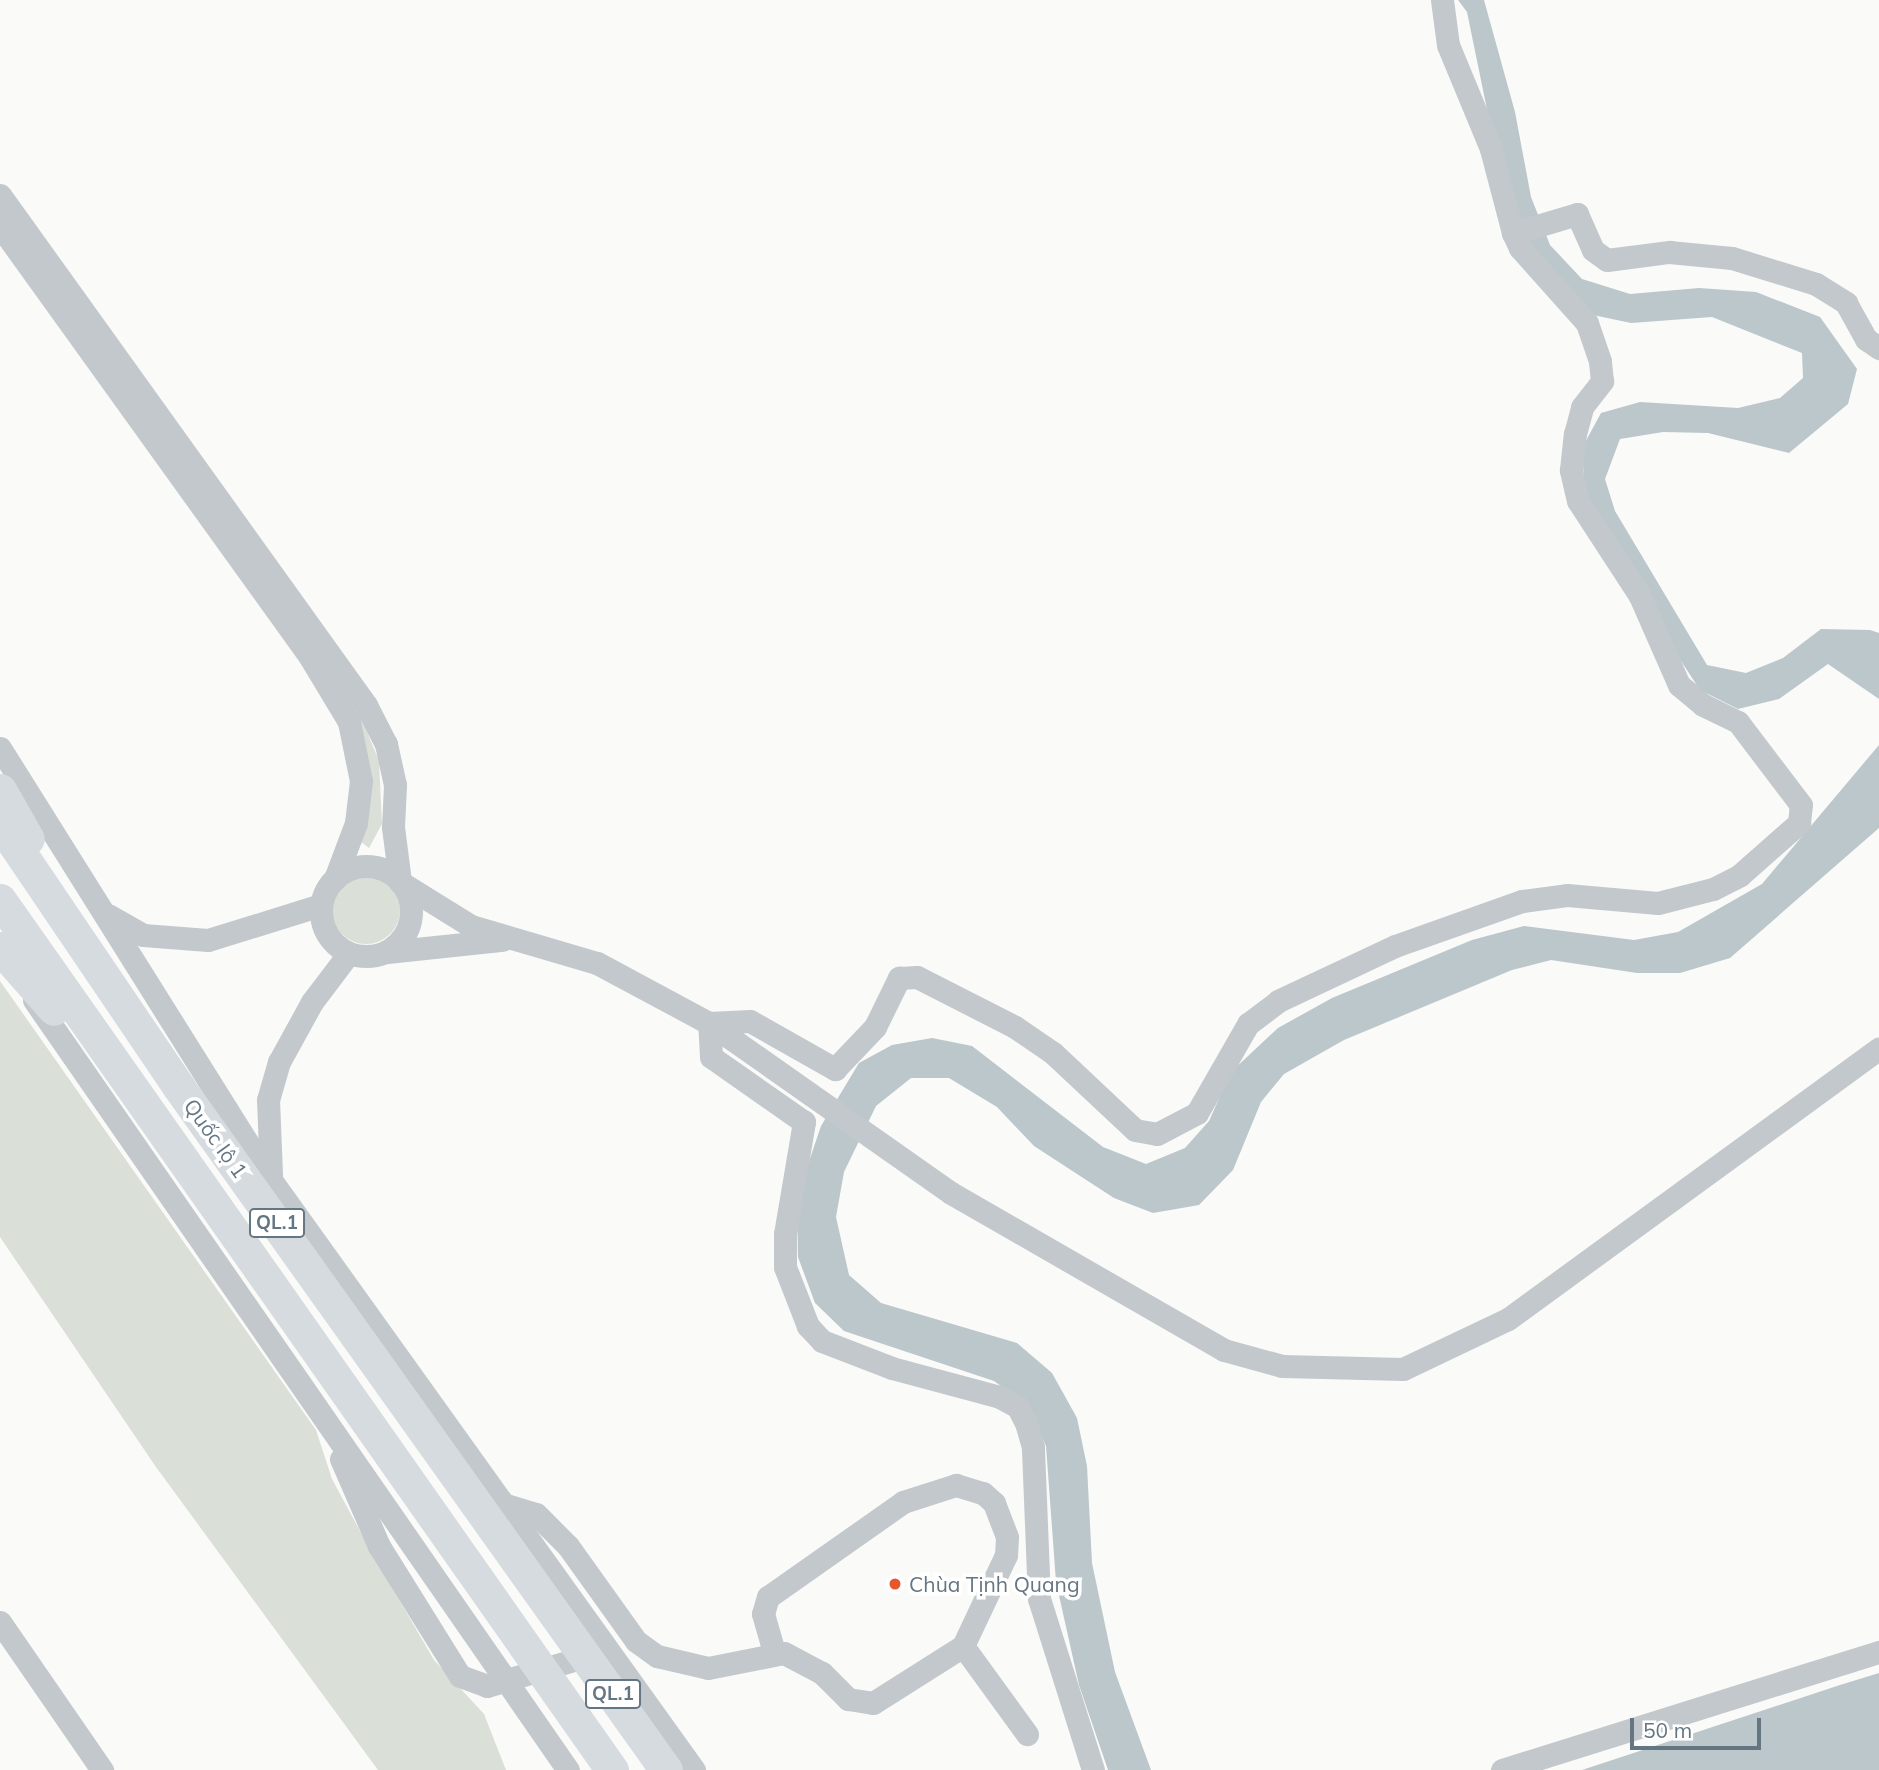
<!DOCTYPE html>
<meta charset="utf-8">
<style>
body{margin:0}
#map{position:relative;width:1879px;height:1770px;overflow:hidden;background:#fafaf8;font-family:Mulish,sans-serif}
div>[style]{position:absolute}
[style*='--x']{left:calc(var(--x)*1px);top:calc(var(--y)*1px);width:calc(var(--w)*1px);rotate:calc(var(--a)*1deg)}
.green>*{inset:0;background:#dadfd7}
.round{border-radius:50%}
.water>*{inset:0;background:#bbc7cb}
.minor>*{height:23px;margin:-11.5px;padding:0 11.5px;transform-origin:11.5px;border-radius:11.5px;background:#c3c8cc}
.minor>.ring{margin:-11.5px;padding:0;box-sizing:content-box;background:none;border:23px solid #c3c8cc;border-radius:50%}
.highway>*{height:33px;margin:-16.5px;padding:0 16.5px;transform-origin:16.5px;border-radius:16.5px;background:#d6dbdf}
.dots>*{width:19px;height:19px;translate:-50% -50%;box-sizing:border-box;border:4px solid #fff;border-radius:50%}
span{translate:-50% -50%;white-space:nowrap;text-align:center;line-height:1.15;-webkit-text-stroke:7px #fff;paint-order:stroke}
.shield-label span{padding:2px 5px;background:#fff;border:2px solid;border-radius:5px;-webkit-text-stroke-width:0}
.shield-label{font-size:19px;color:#657683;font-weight:700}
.street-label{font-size:21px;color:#657683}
.poi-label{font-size:21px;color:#657683}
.left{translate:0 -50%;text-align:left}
.scale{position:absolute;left:1630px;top:1718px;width:131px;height:32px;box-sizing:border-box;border:4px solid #657683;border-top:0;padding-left:9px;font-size:21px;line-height:24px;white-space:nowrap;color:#657683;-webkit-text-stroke:5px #fff;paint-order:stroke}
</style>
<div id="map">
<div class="green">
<div style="clip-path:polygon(339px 688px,360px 715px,379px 761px,382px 824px,369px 848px,360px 841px)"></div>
<div class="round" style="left:332px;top:876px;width:68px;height:68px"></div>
<div style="clip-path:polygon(0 981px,316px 1430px,332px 1479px,368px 1546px,434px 1660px,484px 1714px,506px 1770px,378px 1770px,156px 1467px,0 1237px)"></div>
</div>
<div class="water">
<div style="clip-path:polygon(1458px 0,1484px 0,1515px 112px,1531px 197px,1550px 245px,1582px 279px,1630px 294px,1699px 288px,1756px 292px,1820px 317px,1857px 369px,1848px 404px,1789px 453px,1708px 433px,1663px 432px,1620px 439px,1605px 479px,1615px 511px,1707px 665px,1746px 673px,1783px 658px,1821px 629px,1870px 630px,1879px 633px,1879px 699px,1828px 664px,1779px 699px,1738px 709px,1700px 690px,1664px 635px,1585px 499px,1582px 448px,1601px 413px,1640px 402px,1738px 408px,1780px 398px,1803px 378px,1802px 353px,1712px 317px,1631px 323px,1593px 315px,1521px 238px,1498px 163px,1467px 12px)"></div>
<div style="clip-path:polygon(1879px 745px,1879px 828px,1730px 958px,1680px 973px,1637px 973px,1551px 960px,1512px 970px,1344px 1040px,1284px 1074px,1261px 1102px,1233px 1170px,1199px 1205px,1153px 1213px,1114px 1198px,1034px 1146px,997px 1107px,949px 1078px,911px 1078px,876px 1106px,844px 1172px,836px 1217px,849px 1275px,881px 1303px,1017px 1343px,1052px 1373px,1077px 1418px,1087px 1466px,1092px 1563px,1115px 1672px,1151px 1770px,1108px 1770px,1079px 1685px,1056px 1582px,1046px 1446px,1028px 1406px,994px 1381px,844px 1331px,815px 1303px,798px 1257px,797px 1197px,821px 1126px,859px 1063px,892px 1045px,932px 1038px,972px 1046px,1103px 1147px,1146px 1164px,1185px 1148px,1209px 1121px,1231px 1072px,1278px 1028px,1332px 998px,1472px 940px,1524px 926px,1634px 940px,1678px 932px,1762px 884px)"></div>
<div style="clip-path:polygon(1879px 1673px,1879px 1770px,1582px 1770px,1840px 1685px)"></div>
</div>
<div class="minor">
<div style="--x:1442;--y:0;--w:45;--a:82.4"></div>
<div style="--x:1448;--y:45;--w:113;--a:67.5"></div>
<div style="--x:1491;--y:149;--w:87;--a:75.3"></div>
<div style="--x:1513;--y:233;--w:67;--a:-16.5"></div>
<div style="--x:1577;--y:214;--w:39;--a:66"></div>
<div style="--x:1593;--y:250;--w:17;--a:36"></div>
<div style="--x:1607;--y:260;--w:63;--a:-7.4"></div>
<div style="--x:1669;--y:252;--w:63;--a:5.4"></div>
<div style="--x:1732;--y:258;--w:88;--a:17.2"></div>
<div style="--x:1816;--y:284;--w:36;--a:32"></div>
<div style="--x:1846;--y:303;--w:41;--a:60.9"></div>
<div style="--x:1866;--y:339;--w:16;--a:35"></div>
<div style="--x:0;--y:195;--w:628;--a:54.33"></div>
<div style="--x:366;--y:705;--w:44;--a:62.9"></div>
<div style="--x:386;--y:744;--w:42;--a:77.6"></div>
<div style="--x:395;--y:785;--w:42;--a:92.7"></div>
<div style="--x:393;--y:827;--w:55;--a:82.7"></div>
<div style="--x:400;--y:882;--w:84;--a:31.8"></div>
<div style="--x:471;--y:926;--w:131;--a:16.4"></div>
<div style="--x:597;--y:963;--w:127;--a:28.2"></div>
<div style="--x:709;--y:1023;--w:296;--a:35.1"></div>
<div style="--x:951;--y:1193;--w:315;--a:29.9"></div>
<div style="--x:1224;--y:1350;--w:60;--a:15.4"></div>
<div style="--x:1282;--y:1366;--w:121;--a:1.4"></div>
<div style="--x:1403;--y:1369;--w:116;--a:-25.5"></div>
<div style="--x:1508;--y:1319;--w:459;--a:-36.1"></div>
<div style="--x:0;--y:226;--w:531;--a:54.27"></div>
<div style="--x:310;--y:657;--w:76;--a:59"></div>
<div style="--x:349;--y:722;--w:60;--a:78.5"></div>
<div style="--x:361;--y:781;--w:42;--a:96.8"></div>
<div style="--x:356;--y:823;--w:60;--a:110.6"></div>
<div style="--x:0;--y:748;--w:510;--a:57.9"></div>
<div style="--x:271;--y:1180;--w:726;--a:54.36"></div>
<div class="ring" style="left:321px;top:866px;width:67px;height:67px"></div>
<div style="--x:108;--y:915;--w:40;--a:29.7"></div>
<div style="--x:143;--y:935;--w:65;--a:4.4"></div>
<div style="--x:208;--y:940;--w:118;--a:-17.2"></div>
<div style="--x:387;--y:952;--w:116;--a:-6"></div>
<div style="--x:34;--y:1000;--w:937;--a:55.26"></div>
<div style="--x:271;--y:1174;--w:74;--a:-92.3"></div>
<div style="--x:268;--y:1100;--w:40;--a:-74"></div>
<div style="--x:279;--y:1062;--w:68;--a:-61.2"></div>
<div style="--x:312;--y:1002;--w:61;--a:-52.9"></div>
<div style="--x:341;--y:1459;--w:95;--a:66.4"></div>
<div style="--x:379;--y:1546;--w:153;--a:58.1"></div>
<div style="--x:460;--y:1676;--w:29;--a:20"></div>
<div style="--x:487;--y:1686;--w:115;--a:-16.7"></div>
<div style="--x:506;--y:1505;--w:31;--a:17"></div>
<div style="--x:536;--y:1514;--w:45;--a:45"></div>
<div style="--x:568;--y:1546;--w:117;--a:54.4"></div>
<div style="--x:636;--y:1641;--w:26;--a:36"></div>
<div style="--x:657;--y:1656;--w:52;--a:13.2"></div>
<div style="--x:708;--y:1668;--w:77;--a:-11.2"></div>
<div style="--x:784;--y:1653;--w:43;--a:27.8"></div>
<div style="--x:822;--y:1673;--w:37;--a:45"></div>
<div style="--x:848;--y:1699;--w:25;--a:9"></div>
<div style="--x:873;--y:1703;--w:107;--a:-32.3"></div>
<div style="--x:963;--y:1646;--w:109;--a:54"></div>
<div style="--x:0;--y:1622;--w:180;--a:55.4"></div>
<div style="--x:774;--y:1652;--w:40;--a:-106"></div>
<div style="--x:763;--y:1614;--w:18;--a:-74"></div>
<div style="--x:768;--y:1597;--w:165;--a:-35.1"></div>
<div style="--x:903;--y:1502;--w:56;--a:-17.8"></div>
<div style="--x:956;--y:1485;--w:28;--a:17"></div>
<div style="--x:983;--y:1493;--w:15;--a:42"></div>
<div style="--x:994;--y:1503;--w:36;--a:69"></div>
<div style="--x:1007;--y:1537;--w:18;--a:93"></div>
<div style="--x:1006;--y:1555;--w:101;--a:115.3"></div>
<div style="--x:1093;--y:1770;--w:179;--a:-107.5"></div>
<div style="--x:1039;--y:1599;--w:152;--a:-92.3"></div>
<div style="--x:1033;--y:1447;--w:25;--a:-106"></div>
<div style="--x:1026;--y:1423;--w:18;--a:-117"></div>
<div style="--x:1018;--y:1407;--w:21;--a:-151"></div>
<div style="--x:1000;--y:1397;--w:112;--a:-165"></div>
<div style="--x:892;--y:1368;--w:75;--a:-158.9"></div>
<div style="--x:822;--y:1341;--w:21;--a:-133"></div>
<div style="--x:808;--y:1326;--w:63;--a:-111.3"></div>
<div style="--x:785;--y:1267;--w:33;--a:-90"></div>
<div style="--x:785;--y:1234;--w:114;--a:-80.4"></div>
<div style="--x:804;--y:1122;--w:113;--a:-145"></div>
<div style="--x:711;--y:1057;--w:34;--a:-93"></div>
<div style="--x:709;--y:1023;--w:41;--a:-2.8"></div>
<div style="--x:750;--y:1021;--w:98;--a:29.5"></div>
<div style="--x:835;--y:1069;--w:58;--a:-46.4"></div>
<div style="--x:875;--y:1027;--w:55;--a:-63.9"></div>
<div style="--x:899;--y:978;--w:18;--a:-3"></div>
<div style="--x:917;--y:977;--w:110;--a:27"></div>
<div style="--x:1015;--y:1027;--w:46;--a:34.4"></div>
<div style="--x:1053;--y:1053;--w:112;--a:43.2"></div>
<div style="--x:1135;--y:1130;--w:22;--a:10"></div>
<div style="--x:1157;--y:1134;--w:45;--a:-27.7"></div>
<div style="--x:1197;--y:1113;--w:103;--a:-60.2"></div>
<div style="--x:1248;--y:1024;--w:38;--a:-37"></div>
<div style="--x:1278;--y:1001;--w:129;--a:-25.2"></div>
<div style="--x:1395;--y:946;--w:135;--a:-19.5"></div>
<div style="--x:1522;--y:901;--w:45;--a:-7.6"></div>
<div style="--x:1567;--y:895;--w:91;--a:5"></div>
<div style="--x:1658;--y:903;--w:57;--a:-14.3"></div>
<div style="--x:1713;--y:889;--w:30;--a:-27"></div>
<div style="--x:1740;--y:875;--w:79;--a:-41.4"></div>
<div style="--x:1799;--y:823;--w:18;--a:-84"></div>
<div style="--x:1801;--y:805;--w:104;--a:-127.2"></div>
<div style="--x:1738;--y:722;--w:39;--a:-154"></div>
<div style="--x:1703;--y:705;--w:31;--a:-140"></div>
<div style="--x:1679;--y:685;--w:97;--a:-113.7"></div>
<div style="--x:1640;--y:596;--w:113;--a:-123.1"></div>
<div style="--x:1578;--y:501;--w:32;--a:-103"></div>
<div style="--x:1571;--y:470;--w:36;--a:-84"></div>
<div style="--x:1575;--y:434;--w:28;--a:-75"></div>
<div style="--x:1582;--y:407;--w:33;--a:-52"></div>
<div style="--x:1602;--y:381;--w:20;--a:-96"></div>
<div style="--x:1600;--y:361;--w:40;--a:-108.9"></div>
<div style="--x:1587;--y:323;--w:101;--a:-131.8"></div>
<div style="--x:1520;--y:248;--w:17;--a:-115"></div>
<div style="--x:1502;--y:1770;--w:395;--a:-17.4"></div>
</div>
<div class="highway">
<div style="--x:0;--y:790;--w:56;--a:60.3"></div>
<div style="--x:0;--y:823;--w:318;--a:55.9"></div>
<div style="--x:178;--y:1086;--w:840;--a:54.49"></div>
<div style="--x:0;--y:900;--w:1064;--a:54.88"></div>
<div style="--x:0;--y:948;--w:81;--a:48.5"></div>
</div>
<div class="dots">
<div style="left:895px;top:1584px;background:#e4572e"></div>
</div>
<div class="shield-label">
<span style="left:277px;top:1223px">QL.1</span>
<span style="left:613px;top:1694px">QL.1</span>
</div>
<div class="street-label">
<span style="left:216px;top:1138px;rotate:54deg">Quốc lộ 1</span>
</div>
<div class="poi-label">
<span class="left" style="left:909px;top:1584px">Chùa Tịnh Quang</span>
</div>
<div class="scale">50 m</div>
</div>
